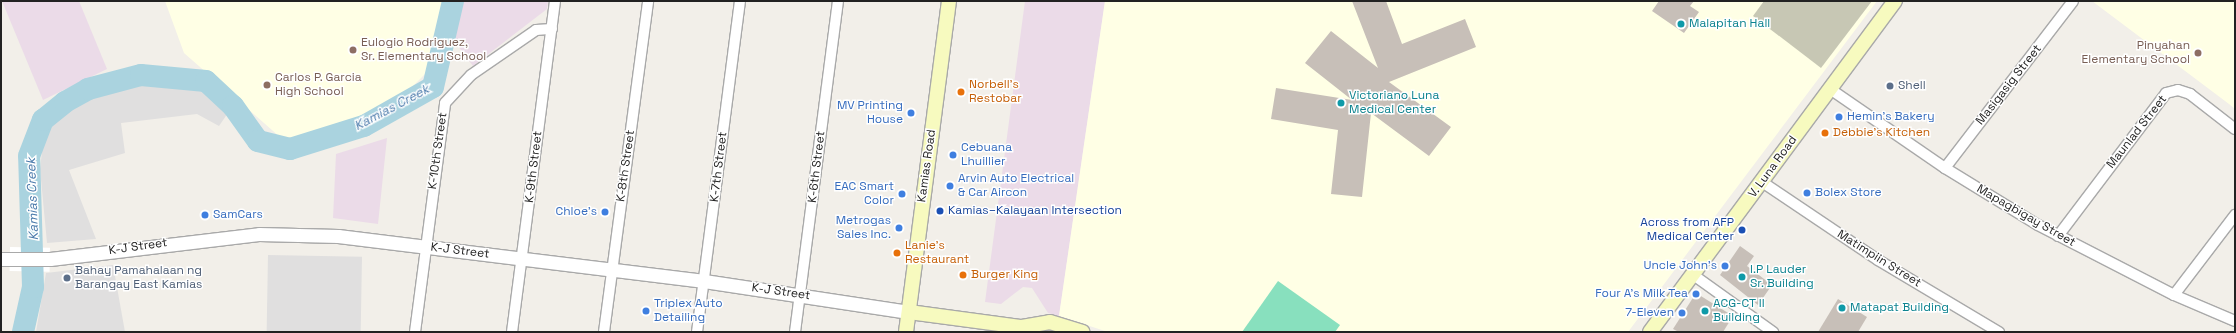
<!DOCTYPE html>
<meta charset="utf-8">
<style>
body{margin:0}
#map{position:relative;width:2236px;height:333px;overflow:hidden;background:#f2efe9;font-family:"Space Grotesk",sans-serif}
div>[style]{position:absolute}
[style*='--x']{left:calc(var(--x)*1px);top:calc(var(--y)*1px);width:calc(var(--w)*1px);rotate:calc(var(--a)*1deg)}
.residential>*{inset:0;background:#e0dfdf;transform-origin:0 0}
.industrial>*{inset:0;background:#ebdbe8}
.education>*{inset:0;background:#ffffe5}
.construction>*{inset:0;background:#c7c7b4}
.pitch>*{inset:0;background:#88e0be}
.pier>*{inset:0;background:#fff;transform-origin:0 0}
.river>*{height:22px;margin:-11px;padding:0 11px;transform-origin:11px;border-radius:11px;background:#aad3df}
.building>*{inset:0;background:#c7bfb8}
.roads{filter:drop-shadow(1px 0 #a9a9a9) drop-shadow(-1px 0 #a9a9a9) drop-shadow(0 1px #a9a9a9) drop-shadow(0 -1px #a9a9a9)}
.minor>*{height:10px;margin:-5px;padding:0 5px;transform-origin:5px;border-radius:5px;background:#fff}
.tertiary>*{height:13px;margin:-6.5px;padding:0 6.5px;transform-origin:6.5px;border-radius:6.5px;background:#fff}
.secondary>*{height:14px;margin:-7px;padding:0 7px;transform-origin:7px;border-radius:7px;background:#f7fabf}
.dots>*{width:11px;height:11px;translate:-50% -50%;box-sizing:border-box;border:2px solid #fff;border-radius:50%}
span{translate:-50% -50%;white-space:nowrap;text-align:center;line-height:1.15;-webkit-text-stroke:3px #fff;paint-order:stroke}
.culture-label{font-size:12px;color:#0d838f}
.left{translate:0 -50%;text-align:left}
.education-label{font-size:12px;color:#785e54}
.right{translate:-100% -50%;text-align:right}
.food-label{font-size:12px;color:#c56008}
.street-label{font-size:12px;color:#222}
.service-label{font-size:12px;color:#4e5e75}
.shop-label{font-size:12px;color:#366cbe}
.transit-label{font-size:12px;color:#164399}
.water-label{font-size:13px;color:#4a7aab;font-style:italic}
.frame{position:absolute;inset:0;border:2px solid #222;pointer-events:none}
</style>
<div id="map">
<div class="residential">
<div style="clip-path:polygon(136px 79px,202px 85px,230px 110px,219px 126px,197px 114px,121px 123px,125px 153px,69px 170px,96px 239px,47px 243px,40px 169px,45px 125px,88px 93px)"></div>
<div style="left:268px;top:255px;width:94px;height:77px;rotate:1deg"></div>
<div style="clip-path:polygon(113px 265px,125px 332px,36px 332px,46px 273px)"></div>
</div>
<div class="industrial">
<div style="clip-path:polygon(2px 1px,79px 1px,107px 69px,43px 100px)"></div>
<div style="clip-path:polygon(456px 1px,548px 1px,547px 9px,473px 66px,455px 42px)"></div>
<div style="clip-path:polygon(1025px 1px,1105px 1px,1059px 316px,1048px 313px,1032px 288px,1023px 287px,1001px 304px,985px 302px)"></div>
<div style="clip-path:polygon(387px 138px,378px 224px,333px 218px,336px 154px)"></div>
</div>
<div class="education">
<div style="clip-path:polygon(165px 1px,449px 1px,435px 64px,399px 100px,289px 145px,184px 53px)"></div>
<div style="clip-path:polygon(1105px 1px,1877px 1px,1628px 332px,1108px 332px,1059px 316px)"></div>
<div style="clip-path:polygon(2092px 1px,2235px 1px,2235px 109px,2229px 104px)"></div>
</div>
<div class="construction">
<div style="clip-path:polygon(1764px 1px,1872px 1px,1821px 68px,1753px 16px)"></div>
</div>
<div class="pitch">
<div style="clip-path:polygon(1278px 281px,1340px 325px,1335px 332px,1242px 332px)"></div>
</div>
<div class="pier">
<div style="left:10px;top:247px;width:40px;height:24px;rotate:1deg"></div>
</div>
<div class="river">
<div style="--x:23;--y:332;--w:46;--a:-77.5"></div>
<div style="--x:33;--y:287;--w:131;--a:-91.7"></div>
<div style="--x:29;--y:156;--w:39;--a:-69"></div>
<div style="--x:43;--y:120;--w:28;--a:-39"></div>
<div style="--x:65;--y:102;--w:26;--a:-29"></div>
<div style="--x:88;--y:89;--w:55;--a:-14.8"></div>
<div style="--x:141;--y:75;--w:65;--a:5.3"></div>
<div style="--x:206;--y:81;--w:37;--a:43"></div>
<div style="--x:233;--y:106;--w:43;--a:54.5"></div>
<div style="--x:258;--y:141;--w:33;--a:14"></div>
<div style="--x:290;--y:149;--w:77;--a:-17.3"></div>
<div style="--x:364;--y:126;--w:79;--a:-29.5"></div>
<div style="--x:433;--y:87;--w:88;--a:-76.9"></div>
</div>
<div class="building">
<div style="clip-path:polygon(1352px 1px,1386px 1px,1402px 44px,1465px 19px,1476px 47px,1389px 82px,1451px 127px,1429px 156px,1371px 113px,1362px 197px,1331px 194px,1338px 130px,1271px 119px,1276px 88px,1352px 100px,1305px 63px,1331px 31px,1378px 68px)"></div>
<div style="clip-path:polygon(1659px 1px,1694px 1px,1690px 6px,1699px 12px,1684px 33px,1652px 11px)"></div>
<div style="clip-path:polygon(1740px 246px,1754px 256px,1747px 266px,1772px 285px,1758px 305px,1720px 275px)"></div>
<div style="clip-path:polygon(1696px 293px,1733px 316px,1723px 332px,1679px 332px,1673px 329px)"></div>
<div style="clip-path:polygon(1838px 299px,1867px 317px,1858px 332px,1818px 332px)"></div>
</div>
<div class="roads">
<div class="minor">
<div style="--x:1830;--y:89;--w:140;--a:34.5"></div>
<div style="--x:1945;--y:168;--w:109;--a:31.5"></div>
<div style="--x:2038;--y:225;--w:153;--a:27.2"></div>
<div style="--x:2174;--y:295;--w:66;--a:23.1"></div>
<div style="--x:1945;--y:168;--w:210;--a:-52.5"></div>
<div style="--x:1762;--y:182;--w:140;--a:33.9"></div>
<div style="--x:1878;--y:260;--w:141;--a:30.8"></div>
<div style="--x:2058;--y:236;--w:179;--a:-52.9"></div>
<div style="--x:2166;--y:93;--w:12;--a:-14"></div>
<div style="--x:2178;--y:90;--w:13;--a:18"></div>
<div style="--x:2190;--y:94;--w:57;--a:37.9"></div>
<div style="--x:1692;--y:274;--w:100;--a:35.6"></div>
<div style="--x:2174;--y:295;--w:101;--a:-52.7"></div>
<div style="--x:415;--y:332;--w:231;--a:-82.5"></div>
<div style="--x:445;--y:103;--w:38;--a:-47"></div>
<div style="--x:471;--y:75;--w:79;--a:-34.7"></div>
<div style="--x:536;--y:30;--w:16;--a:-4"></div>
<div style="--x:512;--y:332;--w:334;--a:-82.6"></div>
<div style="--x:604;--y:332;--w:334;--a:-82.4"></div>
<div style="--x:697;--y:332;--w:334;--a:-82.6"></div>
<div style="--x:795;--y:332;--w:334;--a:-82.6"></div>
</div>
<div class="tertiary">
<div style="--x:1;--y:259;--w:49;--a:0"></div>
<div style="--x:50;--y:259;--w:210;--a:-6.8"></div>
<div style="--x:259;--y:234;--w:79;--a:1.5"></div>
<div style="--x:338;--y:236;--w:369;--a:7"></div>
<div style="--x:704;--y:281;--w:207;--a:8.6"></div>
</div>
<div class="secondary">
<div style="--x:909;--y:312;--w:114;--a:7.6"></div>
<div style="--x:1022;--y:327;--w:9;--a:36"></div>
<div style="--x:1022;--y:327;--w:28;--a:-10"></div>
<div style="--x:1050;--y:322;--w:34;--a:17"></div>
<div style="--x:906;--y:332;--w:334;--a:-82.6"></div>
<div style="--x:1650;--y:332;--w:412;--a:-53.5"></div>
</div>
</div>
<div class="dots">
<div style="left:1681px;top:24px;background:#0f9aa8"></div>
<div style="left:353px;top:50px;background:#8d6e63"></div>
<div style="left:2198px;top:53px;background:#8d6e63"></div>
<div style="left:267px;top:85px;background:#8d6e63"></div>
<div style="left:1890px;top:86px;background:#5c6f8a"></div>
<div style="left:961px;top:92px;background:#e8710a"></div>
<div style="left:1341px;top:103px;background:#0f9aa8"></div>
<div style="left:911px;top:113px;background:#3f7fe0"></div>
<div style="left:1839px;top:117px;background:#3f7fe0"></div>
<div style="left:1825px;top:133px;background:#e8710a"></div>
<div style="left:953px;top:155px;background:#3f7fe0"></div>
<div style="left:950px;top:186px;background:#3f7fe0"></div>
<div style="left:1807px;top:193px;background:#3f7fe0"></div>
<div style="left:902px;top:194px;background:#3f7fe0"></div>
<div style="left:940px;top:211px;background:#1a4fb4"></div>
<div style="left:605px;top:212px;background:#3f7fe0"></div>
<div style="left:205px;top:215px;background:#3f7fe0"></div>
<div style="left:899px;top:228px;background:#3f7fe0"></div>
<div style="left:1742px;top:230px;background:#1a4fb4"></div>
<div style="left:897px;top:253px;background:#e8710a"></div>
<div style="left:1725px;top:266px;background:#3f7fe0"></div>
<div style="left:963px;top:275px;background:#e8710a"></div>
<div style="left:1742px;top:277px;background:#0f9aa8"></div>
<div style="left:67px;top:278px;background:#5c6f8a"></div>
<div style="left:1696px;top:294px;background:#3f7fe0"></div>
<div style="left:1842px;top:308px;background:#0f9aa8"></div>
<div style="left:646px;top:311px;background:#3f7fe0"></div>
<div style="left:1705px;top:311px;background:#0f9aa8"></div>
<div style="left:1682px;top:313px;background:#3f7fe0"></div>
</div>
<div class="culture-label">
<span class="left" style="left:1689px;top:24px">Malapitan Hall</span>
<span class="left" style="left:1349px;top:103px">Victoriano Luna<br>Medical Center</span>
<span class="left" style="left:1750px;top:277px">I.P Lauder<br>Sr. Building</span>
<span class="left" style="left:1713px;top:311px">ACG-CT II<br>Building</span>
<span class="left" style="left:1850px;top:308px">Matapat Building</span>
</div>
<div class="education-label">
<span class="left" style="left:361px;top:50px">Eulogio Rodriguez,<br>Sr. Elementary School</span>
<span class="right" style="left:2190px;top:53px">Pinyahan<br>Elementary School</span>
<span class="left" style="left:275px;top:85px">Carlos P. Garcia<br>High School</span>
</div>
<div class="food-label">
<span class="left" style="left:969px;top:92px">Norbell's<br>Restobar</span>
<span class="left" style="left:1833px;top:133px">Debbie's Kitchen</span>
<span class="left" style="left:905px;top:253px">Lanie's<br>Restaurant</span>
<span class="left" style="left:971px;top:275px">Burger King</span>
</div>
<div class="street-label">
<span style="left:2009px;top:85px;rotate:-52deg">Masigasig Street</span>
<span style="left:2137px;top:132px;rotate:-52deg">Maunlad Street</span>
<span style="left:438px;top:151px;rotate:-82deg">K-10th Street</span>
<span style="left:626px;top:166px;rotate:-82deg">K-8th Street</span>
<span style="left:927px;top:166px;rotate:-82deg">Kamias Road</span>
<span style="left:534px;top:167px;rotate:-83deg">K-9th Street</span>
<span style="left:719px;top:167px;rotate:-83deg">K-7th Street</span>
<span style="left:817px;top:167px;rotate:-83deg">K-6th Street</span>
<span style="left:1773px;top:167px;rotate:-54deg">V. Luna Road</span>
<span style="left:2026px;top:216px;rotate:30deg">Mapagbigay Street</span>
<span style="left:138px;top:247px;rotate:-8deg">K-J Street</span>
<span style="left:460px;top:251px;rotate:7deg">K-J Street</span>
<span style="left:1879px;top:259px;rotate:32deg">Matimpiin Street</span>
<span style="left:781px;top:292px;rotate:8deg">K-J Street</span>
</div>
<div class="service-label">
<span class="left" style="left:1898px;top:86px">Shell</span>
<span class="left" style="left:75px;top:278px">Bahay Pamahalaan ng<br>Barangay East Kamias</span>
</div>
<div class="shop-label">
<span class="right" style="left:903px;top:113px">MV Printing<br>House</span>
<span class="left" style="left:1847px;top:117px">Hemin's Bakery</span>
<span class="left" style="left:961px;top:155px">Cebuana<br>Lhuillier</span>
<span class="left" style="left:958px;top:186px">Arvin Auto Electrical<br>&amp; Car Aircon</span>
<span class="right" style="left:894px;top:194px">EAC Smart<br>Color</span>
<span class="left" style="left:1815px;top:193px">Bolex Store</span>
<span class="right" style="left:597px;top:212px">Chloe's</span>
<span class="left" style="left:213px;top:215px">SamCars</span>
<span class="right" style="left:891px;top:228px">Metrogas<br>Sales Inc.</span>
<span class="right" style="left:1717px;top:266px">Uncle John's</span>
<span class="right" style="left:1688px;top:294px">Four A's Milk Tea</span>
<span class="left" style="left:654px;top:311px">Triplex Auto<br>Detailing</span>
<span class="right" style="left:1674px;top:313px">7-Eleven</span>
</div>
<div class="transit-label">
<span class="left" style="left:948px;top:211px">Kamias–Kalayaan Intersection</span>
<span class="right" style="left:1734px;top:230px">Across from AFP<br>Medical Center</span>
</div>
<div class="water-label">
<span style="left:392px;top:108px;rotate:-28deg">Kamias Creek</span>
<span style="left:33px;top:199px;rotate:-92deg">Kamias Creek</span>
</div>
<div class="frame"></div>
</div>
